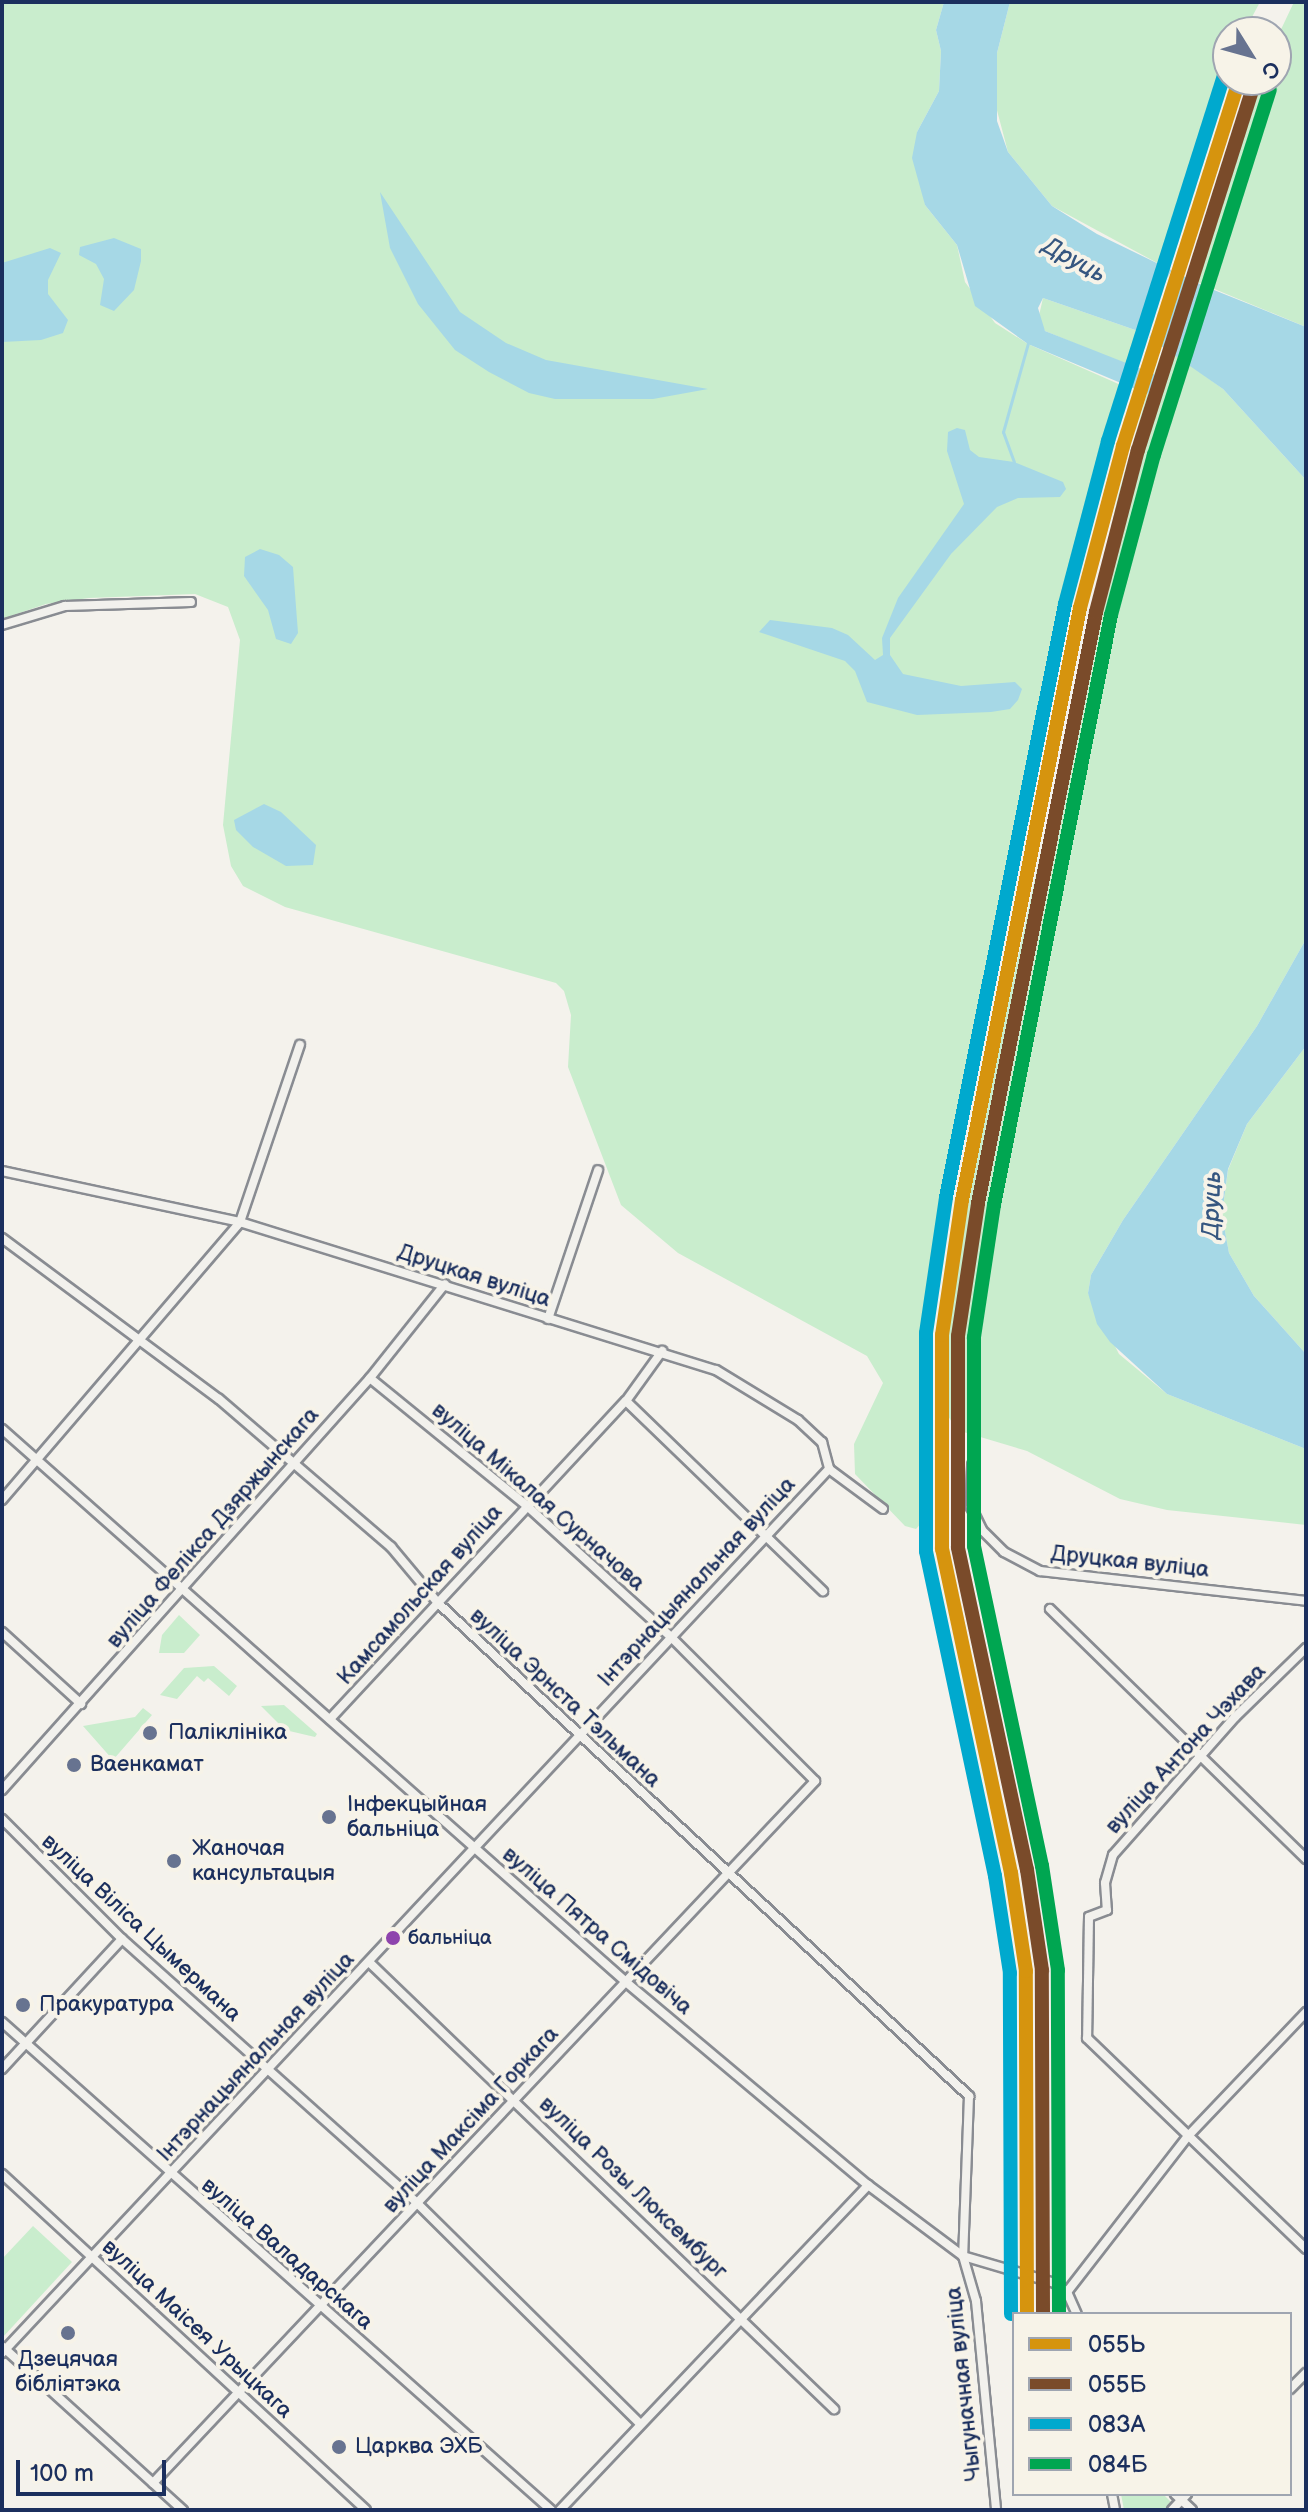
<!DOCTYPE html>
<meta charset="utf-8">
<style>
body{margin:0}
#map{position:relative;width:1308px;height:2512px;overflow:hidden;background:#f4f2ec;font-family:"Balsamiq Sans",sans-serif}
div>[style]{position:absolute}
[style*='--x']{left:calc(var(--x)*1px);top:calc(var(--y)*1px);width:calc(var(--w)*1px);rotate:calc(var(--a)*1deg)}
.green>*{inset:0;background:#c9edcd}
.water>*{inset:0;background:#a6d8e6}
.pier>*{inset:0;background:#f4f2ec;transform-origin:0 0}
.stream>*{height:3px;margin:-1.5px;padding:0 1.5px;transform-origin:1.5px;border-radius:1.5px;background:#a6d8e6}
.roads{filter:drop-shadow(2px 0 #898c92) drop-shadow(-2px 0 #898c92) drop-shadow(0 2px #898c92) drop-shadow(0 -2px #898c92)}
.minor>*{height:8px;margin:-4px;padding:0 4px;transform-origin:4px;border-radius:4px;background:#f2f1ed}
.rail-1>*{height:14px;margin:-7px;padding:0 7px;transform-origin:7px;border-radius:7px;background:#d6940e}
.rail-2>*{height:14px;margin:-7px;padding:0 7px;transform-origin:7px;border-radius:7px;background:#7a4b2a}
.rail-3>*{height:14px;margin:-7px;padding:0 7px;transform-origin:7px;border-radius:7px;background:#00a9ce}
.rail-4>*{height:14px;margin:-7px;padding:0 7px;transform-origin:7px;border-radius:7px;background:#00a651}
.dots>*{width:22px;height:22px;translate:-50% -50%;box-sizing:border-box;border:4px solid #f7f3e8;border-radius:50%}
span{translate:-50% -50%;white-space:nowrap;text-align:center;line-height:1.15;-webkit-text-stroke:8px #f7f3e8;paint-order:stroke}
.bus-label{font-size:20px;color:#1b2f5e}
.left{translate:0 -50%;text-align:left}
.street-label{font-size:22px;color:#1b2f5e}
.poi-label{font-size:22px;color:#1b2f5e}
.water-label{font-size:24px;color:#355680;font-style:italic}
.frame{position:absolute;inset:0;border:4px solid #1b2f5e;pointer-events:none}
.legend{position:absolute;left:1012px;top:2312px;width:280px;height:184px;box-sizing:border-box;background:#f7f3e8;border:2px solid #9fa5b1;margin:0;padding:10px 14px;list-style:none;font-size:24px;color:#1b2f5e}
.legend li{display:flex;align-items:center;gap:16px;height:40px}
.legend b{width:40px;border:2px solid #9fa5b1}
.north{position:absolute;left:1212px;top:16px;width:80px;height:80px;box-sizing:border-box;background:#f7f3e8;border:2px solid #9fa5b1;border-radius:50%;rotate:127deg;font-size:22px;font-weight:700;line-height:32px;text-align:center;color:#1b2f5e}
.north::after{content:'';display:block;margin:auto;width:28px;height:36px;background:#677390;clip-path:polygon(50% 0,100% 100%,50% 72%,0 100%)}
.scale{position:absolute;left:16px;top:2460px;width:150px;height:36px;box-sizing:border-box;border:4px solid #1b2f5e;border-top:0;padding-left:10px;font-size:24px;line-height:28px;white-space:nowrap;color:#1b2f5e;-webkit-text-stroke:6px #f7f3e8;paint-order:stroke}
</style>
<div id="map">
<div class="green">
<div style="clip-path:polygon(2px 2px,944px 2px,936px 30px,941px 51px,939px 91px,917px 132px,925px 205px,957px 245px,965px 282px,995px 323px,1028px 344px,1123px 386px,1106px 443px,947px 1174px,927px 1320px,923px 1521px,916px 1529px,905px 1526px,855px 1474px,854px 1444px,883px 1383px,867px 1356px,678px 1253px,621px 1205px,568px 1067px,571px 1015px,564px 991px,556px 983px,285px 907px,243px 886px,231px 866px,223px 825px,240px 640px,228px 607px,195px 594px,89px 598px,46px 604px,2px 619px)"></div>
<div style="clip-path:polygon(1010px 2px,1260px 2px,1244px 32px,1228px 32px,1228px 65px,1161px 265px,1052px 206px,1008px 152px,994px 99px,997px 53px)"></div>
<div style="clip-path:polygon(1294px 2px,1306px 2px,1306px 327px,1188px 278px,1258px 80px,1276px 80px,1276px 40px)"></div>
<div style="clip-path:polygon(1043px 298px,1141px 332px,1130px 366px,1045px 331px,1038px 320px)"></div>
<div style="clip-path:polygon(1164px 346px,1223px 389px,1306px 480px,1306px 939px,1257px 1026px,1123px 1220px,1091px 1275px,1088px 1293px,1119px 1354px,1167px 1394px,1306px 1449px,1306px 1525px,1167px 1510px,1120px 1499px,1027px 1451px,957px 1430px,948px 1416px,946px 1349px,952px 1293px,989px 1091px,1118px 496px,1147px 394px,1160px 384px,1154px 374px)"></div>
<div style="clip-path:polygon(1306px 1046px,1306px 1354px,1254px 1296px,1229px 1253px,1222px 1215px,1228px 1170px,1247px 1124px)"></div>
<div style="clip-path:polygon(179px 1615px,200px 1635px,184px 1653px,159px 1653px,162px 1635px)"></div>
<div style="clip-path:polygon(214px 1666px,237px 1686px,229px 1696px,208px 1678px,204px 1682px,197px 1676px,177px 1699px,160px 1695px,184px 1668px)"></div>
<div style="clip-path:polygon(284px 1705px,317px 1734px,315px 1737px,285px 1730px,261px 1706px)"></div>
<div style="clip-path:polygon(143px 1708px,152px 1715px,113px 1760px,83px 1726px,135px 1717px)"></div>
<div style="clip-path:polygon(33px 2226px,72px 2262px,3px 2337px,2px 2259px)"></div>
<div style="clip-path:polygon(1121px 2494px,1163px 2494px,1172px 2503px,1169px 2510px,1124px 2510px)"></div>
</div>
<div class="water">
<div style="clip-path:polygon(944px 2px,1010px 2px,997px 53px,997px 121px,1008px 152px,1052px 206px,1097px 234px,1204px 286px,1306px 327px,1306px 480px,1223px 389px,1141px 332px,1043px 298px,1038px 308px,1045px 331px,1154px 374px,1161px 384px,1147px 394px,1028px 344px,975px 306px,957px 245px,925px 205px,912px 158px,917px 132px,939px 91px,941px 51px,936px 30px)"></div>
<div style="clip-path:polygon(380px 192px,460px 312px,506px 343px,546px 360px,708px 389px,653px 399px,555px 399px,529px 393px,489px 372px,455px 350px,418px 304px,390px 248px)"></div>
<div style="clip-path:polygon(114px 238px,141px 249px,141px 261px,134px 290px,114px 311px,100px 305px,104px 279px,96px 264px,79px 255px,80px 247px)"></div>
<div style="clip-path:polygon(50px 248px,61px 253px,48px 280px,48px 294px,68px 320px,63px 333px,41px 340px,2px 342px,2px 263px)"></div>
<div style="clip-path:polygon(957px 428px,965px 430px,970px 450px,979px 457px,1014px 462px,1063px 482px,1066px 489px,1060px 497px,1018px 498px,997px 507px,951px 554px,890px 638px,890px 655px,903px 674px,961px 686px,1015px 682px,1022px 689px,1018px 700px,1010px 709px,991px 712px,917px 715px,867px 702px,855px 671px,845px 661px,759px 632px,770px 620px,832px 628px,848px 635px,875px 660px,883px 655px,882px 638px,898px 598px,964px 504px,947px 451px,948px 432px)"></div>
<div style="clip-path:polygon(260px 549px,279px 555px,293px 567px,298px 633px,291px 644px,276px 639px,268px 610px,244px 576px,245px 557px)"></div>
<div style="clip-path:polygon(264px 804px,281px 812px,316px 845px,313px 865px,286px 866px,253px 847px,236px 830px,234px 820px)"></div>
<div style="clip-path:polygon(1306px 939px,1306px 1046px,1247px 1124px,1228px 1169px,1222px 1215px,1229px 1253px,1254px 1296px,1306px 1354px,1306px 1449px,1167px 1394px,1110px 1342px,1097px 1324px,1088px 1293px,1091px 1275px,1123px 1220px,1257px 1026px)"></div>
</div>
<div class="pier">
<div style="left:1174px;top:266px;width:13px;height:81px;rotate:29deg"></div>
</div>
<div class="stream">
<div style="--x:1014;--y:462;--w:32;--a:-110"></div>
<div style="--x:1003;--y:432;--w:92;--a:-74.3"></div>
</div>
<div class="roads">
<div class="minor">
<div style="--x:2;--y:625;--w:66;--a:-16.8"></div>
<div style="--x:65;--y:606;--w:126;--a:-1.8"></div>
<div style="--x:2;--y:1171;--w:243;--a:12.1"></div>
<div style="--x:240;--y:1222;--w:498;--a:17.3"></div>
<div style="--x:716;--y:1370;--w:96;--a:31.4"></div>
<div style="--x:798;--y:1420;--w:33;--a:43"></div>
<div style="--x:822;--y:1442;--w:28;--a:75"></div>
<div style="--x:829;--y:1469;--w:67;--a:36.5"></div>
<div style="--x:2;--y:1238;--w:270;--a:36.6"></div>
<div style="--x:219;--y:1399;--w:227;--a:40.7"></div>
<div style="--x:391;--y:1547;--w:73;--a:50"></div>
<div style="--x:438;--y:1603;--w:725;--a:42.87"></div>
<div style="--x:969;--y:2096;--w:160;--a:92.1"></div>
<div style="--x:963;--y:2256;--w:47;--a:73.9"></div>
<div style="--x:976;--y:2301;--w:210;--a:84.5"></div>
<div style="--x:548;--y:1319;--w:157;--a:-71.4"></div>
<div style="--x:626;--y:1401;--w:274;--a:44"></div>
<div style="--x:2;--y:1429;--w:835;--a:41.55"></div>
<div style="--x:627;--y:1983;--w:314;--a:40"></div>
<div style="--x:868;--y:2185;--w:119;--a:36.8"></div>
<div style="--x:963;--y:2256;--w:96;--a:16.4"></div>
<div style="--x:1055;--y:2283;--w:15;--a:37"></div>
<div style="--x:1067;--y:2292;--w:24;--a:66"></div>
<div style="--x:972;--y:1465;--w:42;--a:91.4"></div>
<div style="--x:971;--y:1507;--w:25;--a:64"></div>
<div style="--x:982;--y:1530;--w:31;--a:45"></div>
<div style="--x:1004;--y:1552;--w:41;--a:27.8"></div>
<div style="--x:1040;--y:1571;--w:268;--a:6.4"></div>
<div style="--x:2;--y:1500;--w:366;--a:-49.4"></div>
<div style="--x:240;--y:1222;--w:187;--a:-71.3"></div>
<div style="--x:1050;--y:1609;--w:358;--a:44.3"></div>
<div style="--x:2;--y:1632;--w:107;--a:42.3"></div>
<div style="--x:1306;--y:1648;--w:99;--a:135.8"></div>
<div style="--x:1235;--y:1717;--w:184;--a:131.5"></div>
<div style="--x:1113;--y:1855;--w:29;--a:106"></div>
<div style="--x:1105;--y:1883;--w:27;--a:86"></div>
<div style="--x:1107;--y:1910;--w:19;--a:159"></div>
<div style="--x:1089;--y:1917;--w:121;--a:90.9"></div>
<div style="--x:1087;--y:2038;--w:304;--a:43.9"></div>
<div style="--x:330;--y:1719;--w:434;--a:-47.1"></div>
<div style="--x:626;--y:1401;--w:62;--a:-54.2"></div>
<div style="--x:2;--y:1790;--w:552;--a:-48.23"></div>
<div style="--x:370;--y:1378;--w:120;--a:-51.4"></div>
<div style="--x:2;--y:1819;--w:170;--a:45"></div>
<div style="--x:122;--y:1939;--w:396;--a:41.8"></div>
<div style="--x:417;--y:2203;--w:314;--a:44.7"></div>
<div style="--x:370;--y:1963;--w:644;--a:43.87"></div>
<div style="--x:2;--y:2022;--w:735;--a:41.63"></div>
<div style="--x:2;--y:2069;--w:177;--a:-47.3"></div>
<div style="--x:2;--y:2174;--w:495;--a:42.7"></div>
<div style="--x:1067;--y:2292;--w:199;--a:-52.2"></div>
<div style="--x:1189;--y:2135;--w:170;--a:-46.4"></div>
<div style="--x:3;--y:2347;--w:243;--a:42.2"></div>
<div style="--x:2;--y:2353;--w:1211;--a:-46.91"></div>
<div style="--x:1290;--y:2389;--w:23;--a:-45"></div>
<div style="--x:153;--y:2483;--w:965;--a:-46.68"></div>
<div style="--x:815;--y:1781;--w:204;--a:-135"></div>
<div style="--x:671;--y:1637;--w:196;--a:-137.7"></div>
<div style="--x:526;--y:1505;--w:201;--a:-140.9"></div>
<div style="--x:1112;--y:2494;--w:16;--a:79"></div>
<div style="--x:1175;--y:2494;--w:23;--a:43"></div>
<div style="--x:560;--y:2510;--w:448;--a:-46.5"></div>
<div style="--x:1172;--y:2510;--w:22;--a:-47"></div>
</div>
</div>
<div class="rail-1">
<div style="--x:1027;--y:2314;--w:343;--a:-90.2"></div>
<div style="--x:1026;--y:1971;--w:99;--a:-98.7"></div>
<div style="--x:1011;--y:1873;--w:331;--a:-102"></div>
<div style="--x:942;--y:1549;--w:214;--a:-90"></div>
<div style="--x:942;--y:1335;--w:136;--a:-81.6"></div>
<div style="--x:962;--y:1200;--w:604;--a:-78.73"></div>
<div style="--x:1080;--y:608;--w:168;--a:-75.1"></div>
<div style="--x:1123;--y:446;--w:384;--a:-72.4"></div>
</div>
<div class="rail-2">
<div style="--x:1043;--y:2314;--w:344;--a:-90.2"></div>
<div style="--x:1042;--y:1970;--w:101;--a:-98.5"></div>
<div style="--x:1027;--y:1870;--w:330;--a:-102.1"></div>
<div style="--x:958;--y:1547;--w:211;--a:-90"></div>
<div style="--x:958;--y:1336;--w:134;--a:-81.4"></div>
<div style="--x:978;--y:1203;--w:603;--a:-78.71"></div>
<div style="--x:1096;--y:612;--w:167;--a:-75.5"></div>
<div style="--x:1138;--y:450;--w:383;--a:-72.4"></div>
</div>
<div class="rail-3">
<div style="--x:1011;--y:2314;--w:341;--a:-90.2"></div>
<div style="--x:1010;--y:1973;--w:98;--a:-98.8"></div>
<div style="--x:995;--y:1876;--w:332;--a:-102"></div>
<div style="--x:926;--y:1551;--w:218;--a:-90"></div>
<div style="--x:926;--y:1333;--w:137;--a:-81.6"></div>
<div style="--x:946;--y:1197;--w:605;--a:-78.65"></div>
<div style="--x:1065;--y:604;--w:169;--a:-75.2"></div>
<div style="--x:1108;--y:441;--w:384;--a:-72.4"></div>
</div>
<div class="rail-4">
<div style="--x:1059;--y:2314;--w:344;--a:-90.2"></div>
<div style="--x:1058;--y:1970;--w:105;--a:-98.7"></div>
<div style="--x:1042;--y:1866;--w:327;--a:-102"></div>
<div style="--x:974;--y:1546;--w:209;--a:-90"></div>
<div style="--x:974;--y:1337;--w:134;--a:-81.4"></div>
<div style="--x:994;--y:1205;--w:601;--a:-78.78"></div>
<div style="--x:1111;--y:615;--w:166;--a:-75"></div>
<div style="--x:1154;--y:455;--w:383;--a:-72.4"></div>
</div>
<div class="dots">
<div style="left:150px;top:1733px;background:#677390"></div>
<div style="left:74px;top:1765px;background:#677390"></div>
<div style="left:329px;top:1817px;background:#677390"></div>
<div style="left:174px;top:1861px;background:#677390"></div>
<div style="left:393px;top:1938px;background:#8e44ad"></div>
<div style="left:23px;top:2005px;background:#677390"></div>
<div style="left:68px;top:2333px;background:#677390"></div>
<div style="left:339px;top:2447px;background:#677390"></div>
</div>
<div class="bus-label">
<span class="left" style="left:408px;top:1938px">бальніца</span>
</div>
<div class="street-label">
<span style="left:474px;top:1276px;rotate:18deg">Друцкая вуліца</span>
<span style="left:538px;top:1497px;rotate:41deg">вуліца Мікалая Сурначова</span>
<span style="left:213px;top:1528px;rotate:-49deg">вуліца Фелікса Дзяржынскага</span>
<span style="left:1130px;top:1562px;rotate:6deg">Друцкая вуліца</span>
<span style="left:697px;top:1582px;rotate:-47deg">Інтэрнацыянальная вуліца</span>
<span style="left:420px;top:1595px;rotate:-48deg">Камсамольская вуліца</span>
<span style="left:565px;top:1698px;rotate:43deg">вуліца Эрнста Тэльмана</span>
<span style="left:1186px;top:1749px;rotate:-47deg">вуліца Антона Чэхава</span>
<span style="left:141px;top:1928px;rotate:43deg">вуліца Віліса Цымермана</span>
<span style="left:597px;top:1931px;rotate:41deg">вуліца Пятра Смідовіча</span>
<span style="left:256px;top:2057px;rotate:-47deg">Інтэрнацыянальная вуліца</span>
<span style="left:471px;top:2120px;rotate:-47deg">вуліца Максіма Горкага</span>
<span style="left:633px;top:2188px;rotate:44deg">вуліца Розы Люксембург</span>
<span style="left:287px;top:2254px;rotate:41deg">вуліца Валадарскага</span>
<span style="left:197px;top:2329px;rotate:43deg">вуліца Маісея Урыцкага</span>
<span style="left:964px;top:2384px;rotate:-96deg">Чыгуначная вуліца</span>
</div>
<div class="poi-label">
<span class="left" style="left:168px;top:1733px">Паліклініка</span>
<span class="left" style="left:90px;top:1765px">Ваенкамат</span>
<span class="left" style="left:347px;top:1817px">Інфекцыйная<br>бальніца</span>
<span class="left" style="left:192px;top:1861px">Жаночая<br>кансультацыя</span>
<span class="left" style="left:39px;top:2005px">Пракуратура</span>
<span style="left:68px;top:2372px">Дзецячая<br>бібліятэка</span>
<span class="left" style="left:355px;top:2447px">Царква ЭХБ</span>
</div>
<div class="water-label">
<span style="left:1074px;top:260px;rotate:29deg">Друць</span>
<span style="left:1212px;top:1205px;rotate:-88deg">Друць</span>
</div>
<div class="frame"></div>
<ul class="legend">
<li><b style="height:10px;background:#d6940e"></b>055Ь</li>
<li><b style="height:10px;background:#7a4b2a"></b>055Б</li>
<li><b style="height:10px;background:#00a9ce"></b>083А</li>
<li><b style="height:10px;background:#00a651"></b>084Б</li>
</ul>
<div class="north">С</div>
<div class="scale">100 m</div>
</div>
